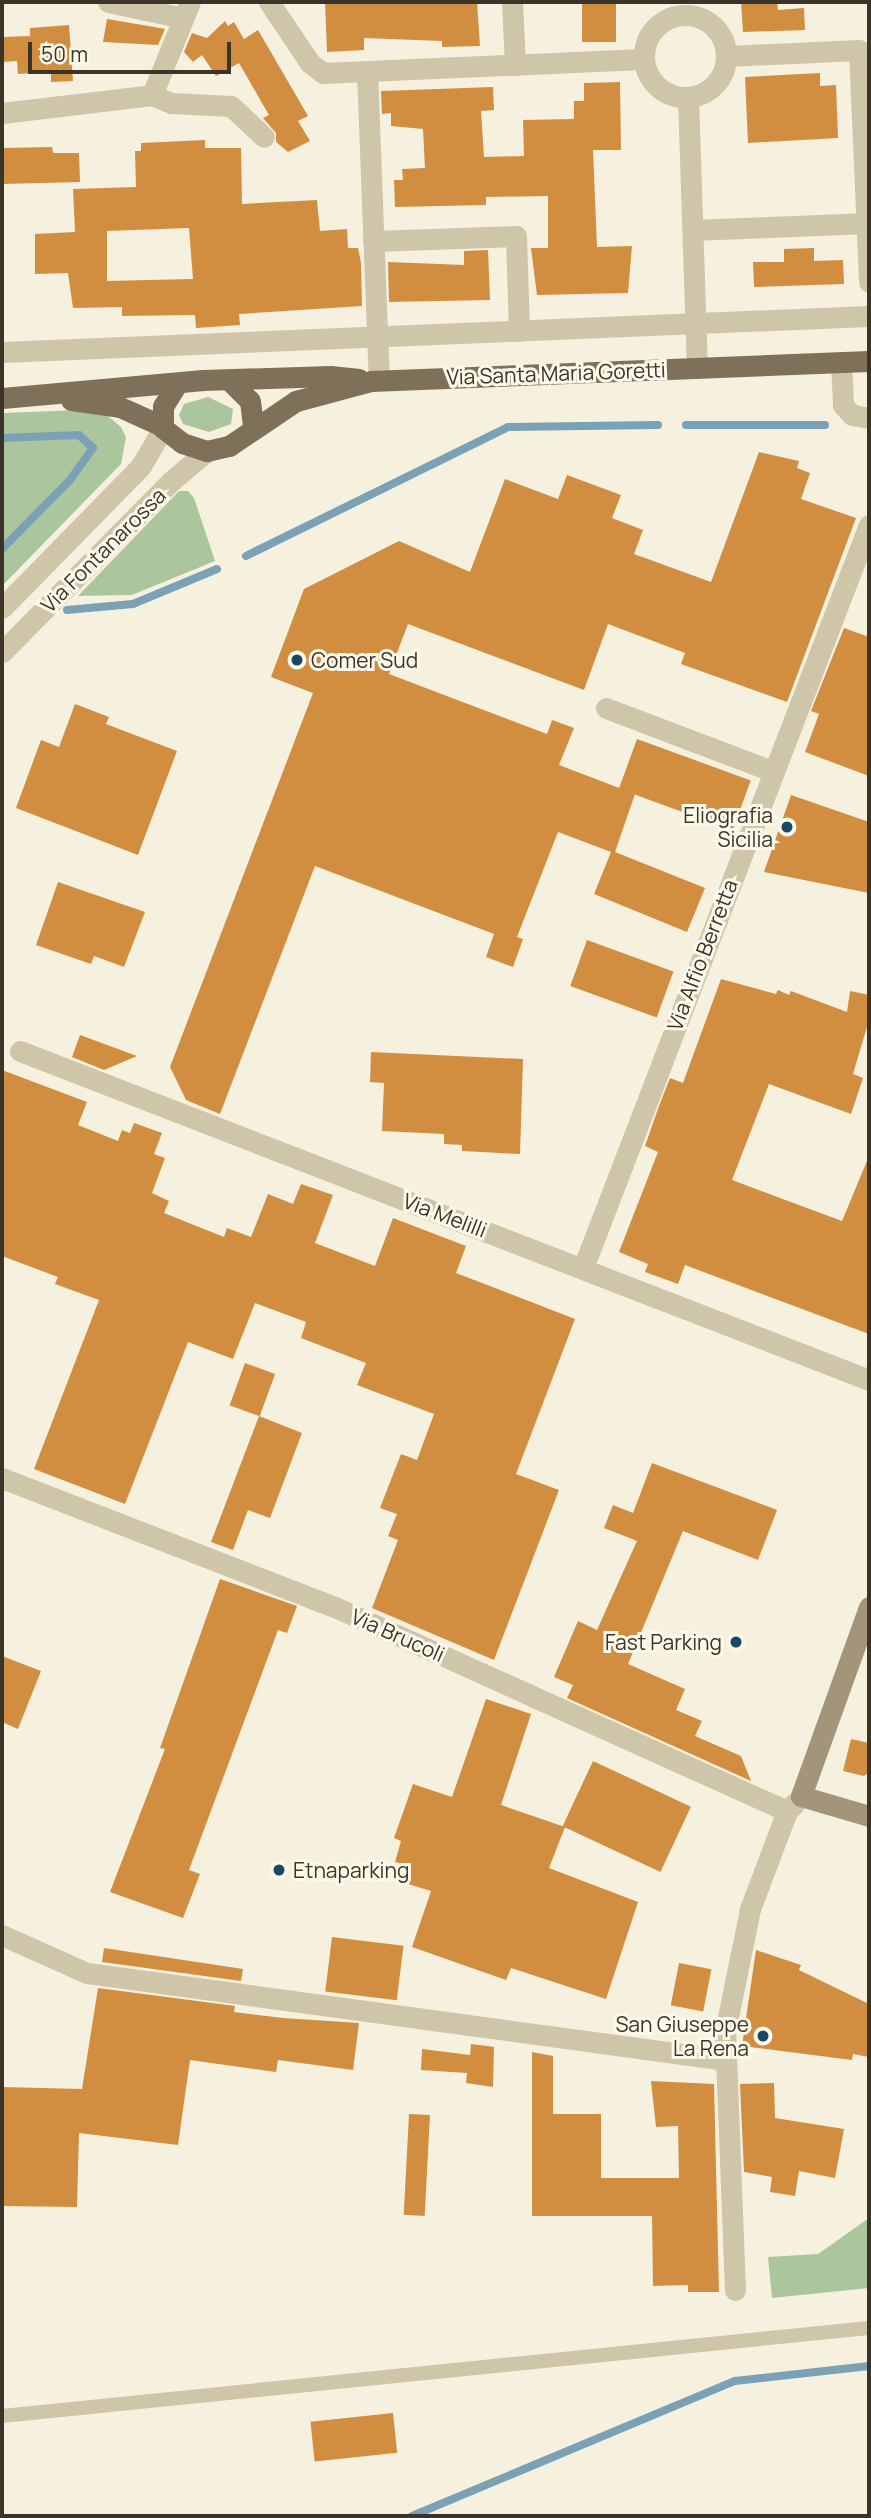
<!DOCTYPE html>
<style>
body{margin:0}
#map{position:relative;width:871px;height:2518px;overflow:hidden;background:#f5f1de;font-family:Manrope,sans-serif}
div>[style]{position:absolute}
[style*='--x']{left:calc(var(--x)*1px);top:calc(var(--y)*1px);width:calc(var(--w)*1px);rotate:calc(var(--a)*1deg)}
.green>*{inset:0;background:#abc69c}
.stream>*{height:8px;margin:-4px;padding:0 4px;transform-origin:4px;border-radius:4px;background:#7aa1b5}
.building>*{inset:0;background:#d18e40;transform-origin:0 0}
.lane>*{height:14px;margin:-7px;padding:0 7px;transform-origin:7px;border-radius:7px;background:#cfc5a8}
.street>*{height:21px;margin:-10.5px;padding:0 10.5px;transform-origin:10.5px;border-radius:10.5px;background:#cfc5a8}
.street>.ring{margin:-10.5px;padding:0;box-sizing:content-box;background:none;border:21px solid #cfc5a8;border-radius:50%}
.secondary>*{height:21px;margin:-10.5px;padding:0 10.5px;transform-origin:10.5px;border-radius:10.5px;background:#a39579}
.primary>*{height:21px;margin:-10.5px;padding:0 10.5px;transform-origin:10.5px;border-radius:10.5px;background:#7e7059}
.dots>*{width:19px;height:19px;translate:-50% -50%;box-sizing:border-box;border:4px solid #fcf9eb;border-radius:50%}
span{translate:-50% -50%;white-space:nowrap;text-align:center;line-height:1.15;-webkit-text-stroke:6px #fcf9eb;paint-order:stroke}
.street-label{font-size:21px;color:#3b3429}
.poi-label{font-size:21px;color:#3b3429}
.left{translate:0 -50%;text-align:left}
.right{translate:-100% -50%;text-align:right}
.frame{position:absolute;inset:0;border:4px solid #3b3429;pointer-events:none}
.scale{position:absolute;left:28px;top:42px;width:203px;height:32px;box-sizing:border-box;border:4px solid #3b3429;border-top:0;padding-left:9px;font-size:21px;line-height:24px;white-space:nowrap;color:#3b3429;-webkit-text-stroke:5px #fcf9eb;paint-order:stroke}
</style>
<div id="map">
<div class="green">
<div style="clip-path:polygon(208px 397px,233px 409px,231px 424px,209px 432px,183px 424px,179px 415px,184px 404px)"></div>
<div style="clip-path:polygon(80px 410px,102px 411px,121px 427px,126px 437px,121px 464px,2px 586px,2px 413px)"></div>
<div style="clip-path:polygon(179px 491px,188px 491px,194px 498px,215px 561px,132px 595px,78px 596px)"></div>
<div style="clip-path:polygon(869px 2218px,869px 2288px,772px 2298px,768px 2257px,818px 2254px)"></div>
</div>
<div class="stream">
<div style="--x:686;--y:425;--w:139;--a:0"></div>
<div style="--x:2;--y:438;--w:77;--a:-2.2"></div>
<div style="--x:79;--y:435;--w:19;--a:43"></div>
<div style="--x:93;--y:448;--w:39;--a:126"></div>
<div style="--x:70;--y:480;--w:97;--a:134.6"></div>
<div style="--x:246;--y:556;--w:292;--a:-26.2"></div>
<div style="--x:508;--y:427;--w:150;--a:-0.8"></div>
<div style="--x:67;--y:610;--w:66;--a:-5.2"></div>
<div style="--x:133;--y:604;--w:91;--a:-22.6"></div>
<div style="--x:412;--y:2516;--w:350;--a:-22.7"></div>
<div style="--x:735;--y:2381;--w:135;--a:-6.4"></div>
</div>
<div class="building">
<div style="clip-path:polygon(325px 2px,477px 2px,480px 46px,442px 47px,442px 41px,364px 38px,364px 50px,327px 52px)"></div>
<div style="left:582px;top:2px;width:34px;height:40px"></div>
<div style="clip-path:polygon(741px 2px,777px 2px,778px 10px,804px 8px,805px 30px,743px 32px)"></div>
<div style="clip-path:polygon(107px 19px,160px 28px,165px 29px,158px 45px,103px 42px)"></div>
<div style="clip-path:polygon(225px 21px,228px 26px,234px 22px,244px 39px,258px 30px,308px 116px,298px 121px,310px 141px,288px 152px,276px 142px,276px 133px,263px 118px,269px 115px,239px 63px,216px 76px,202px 55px,193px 62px,184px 52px,192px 33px,207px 38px)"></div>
<div style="clip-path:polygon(69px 25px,73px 81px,51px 82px,51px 72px,18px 74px,17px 61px,2px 62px,2px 37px,30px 36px,30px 28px)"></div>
<div style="clip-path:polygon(820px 73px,820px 86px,836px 85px,838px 138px,748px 143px,745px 77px)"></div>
<div style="clip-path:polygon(620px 82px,621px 150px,593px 150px,597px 247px,632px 246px,628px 293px,537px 295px,531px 248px,548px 248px,548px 196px,486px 197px,486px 205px,395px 207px,394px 180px,403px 180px,402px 169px,425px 168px,423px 129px,391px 126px,391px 113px,382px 114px,381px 91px,493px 87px,494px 110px,481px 111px,484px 157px,524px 156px,523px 120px,574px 119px,574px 101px,584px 101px,584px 83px)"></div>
<div style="clip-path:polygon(evenodd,205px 140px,205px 148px,241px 148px,242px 204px,317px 200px,320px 231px,347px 229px,348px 248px,358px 248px,361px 263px,362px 306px,239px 314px,240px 325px,196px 328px,195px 315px,122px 316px,122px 307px,73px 308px,68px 273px,35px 274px,35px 234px,75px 232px,73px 189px,136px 187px,135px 151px,141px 151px,141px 143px,205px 140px,189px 228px,193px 279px,107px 281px,107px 231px,189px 228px)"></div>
<div style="clip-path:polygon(52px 147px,53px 153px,79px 153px,80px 182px,2px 184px,2px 148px)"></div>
<div style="clip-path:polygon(814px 248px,814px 261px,843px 260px,844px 284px,754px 287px,753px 262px,784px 262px,784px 249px)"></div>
<div style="clip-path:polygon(488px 250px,490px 300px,389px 302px,388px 262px,464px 265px,464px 251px)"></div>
<div style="clip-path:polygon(759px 452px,799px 461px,797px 468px,810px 473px,801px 499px,856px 518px,787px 702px,681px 664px,685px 653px,608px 624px,584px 690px,408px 624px,389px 674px,547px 734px,552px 720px,574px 728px,559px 765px,635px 794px,615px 852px,705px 888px,687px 932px,594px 894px,611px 852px,558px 832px,517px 937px,523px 939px,513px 967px,486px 957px,494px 934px,315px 866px,220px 1114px,186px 1100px,170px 1067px,313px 693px,271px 677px,304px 589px,399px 541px,470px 572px,505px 479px,558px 499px,567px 475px,621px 495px,612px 518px,643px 530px,634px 554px,711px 582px)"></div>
<div style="clip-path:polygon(844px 628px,869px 637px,869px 776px,805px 752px,819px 714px,811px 711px)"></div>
<div style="clip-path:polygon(75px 704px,109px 717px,106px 724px,177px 751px,138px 855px,16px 808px,41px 740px,59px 747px)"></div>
<div style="left:637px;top:739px;width:121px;height:53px;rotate:20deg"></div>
<div style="clip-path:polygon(791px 795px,869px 822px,869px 893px,764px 872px)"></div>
<div style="clip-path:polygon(58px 882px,145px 912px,124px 967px,94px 956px,91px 964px,36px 945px)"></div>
<div style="left:587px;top:940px;width:92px;height:49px;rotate:20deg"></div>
<div style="clip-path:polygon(721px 979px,776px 994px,778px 990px,789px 995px,791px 991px,847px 1012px,850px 991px,869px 995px,869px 1020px,853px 1074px,863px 1078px,851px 1114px,769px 1084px,732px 1180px,842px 1221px,869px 1156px,869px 1334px,685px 1265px,678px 1284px,645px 1272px,648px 1264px,619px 1252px,658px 1152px,645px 1146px,659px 1106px,670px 1078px,683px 1083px)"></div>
<div style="clip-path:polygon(80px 1035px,137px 1056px,104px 1070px,72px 1057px)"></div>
<div style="clip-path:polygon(371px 1052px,523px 1059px,520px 1154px,462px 1151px,462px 1145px,444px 1144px,444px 1134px,382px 1131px,384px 1083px,370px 1082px)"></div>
<div style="clip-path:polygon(2px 1070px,87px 1102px,78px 1125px,118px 1141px,122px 1130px,130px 1133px,134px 1123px,162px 1133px,154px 1154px,165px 1158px,152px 1193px,169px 1201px,164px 1213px,224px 1237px,227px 1228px,251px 1237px,268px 1194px,293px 1204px,301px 1184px,333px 1195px,315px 1243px,375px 1266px,393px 1218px,466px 1246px,456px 1273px,575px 1319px,516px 1474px,559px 1490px,494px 1660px,372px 1608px,398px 1540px,388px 1536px,397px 1514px,380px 1508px,401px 1454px,417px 1460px,434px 1414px,357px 1385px,366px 1363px,301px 1338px,306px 1322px,255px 1303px,233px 1359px,188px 1342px,125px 1504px,34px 1469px,99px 1300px,55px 1284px,58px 1277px,2px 1256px)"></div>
<div style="left:245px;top:1363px;width:32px;height:45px;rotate:20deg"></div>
<div style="clip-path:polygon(259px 1416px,302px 1433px,270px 1518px,248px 1510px,233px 1550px,211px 1542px)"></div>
<div style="clip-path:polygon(652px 1463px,777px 1510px,758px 1560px,683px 1531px,628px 1664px,685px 1689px,676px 1710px,702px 1721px,695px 1736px,741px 1756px,751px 1781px,567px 1698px,573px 1685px,554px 1677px,578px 1621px,597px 1630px,637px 1541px,604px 1528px,613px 1505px,633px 1513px)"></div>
<div style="clip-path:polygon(220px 1579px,297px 1606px,287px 1633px,278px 1630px,189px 1870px,200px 1874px,183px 1918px,110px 1892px,165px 1749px,160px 1748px)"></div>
<div style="clip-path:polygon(2px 1656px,41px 1671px,18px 1729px,2px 1722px)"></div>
<div style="clip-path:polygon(486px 1699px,531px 1714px,501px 1805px,565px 1827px,549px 1868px,638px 1902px,606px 1999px,511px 1968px,506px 1980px,412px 1947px,431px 1891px,405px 1883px,410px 1866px,395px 1862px,401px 1841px,394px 1838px,413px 1784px,452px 1797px)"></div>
<div style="clip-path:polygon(851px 1739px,869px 1743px,869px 1772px,864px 1776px,843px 1771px)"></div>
<div style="left:593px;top:1761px;width:108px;height:72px;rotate:25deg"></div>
<div style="left:332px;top:1937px;width:72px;height:55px;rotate:7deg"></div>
<div style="clip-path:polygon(104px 1948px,243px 1969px,241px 1981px,102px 1962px)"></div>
<div style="clip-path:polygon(756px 1950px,801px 1965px,799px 1970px,869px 2004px,869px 2057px,853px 2054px,852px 2060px,742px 2046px)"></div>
<div style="left:679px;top:1963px;width:33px;height:43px;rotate:11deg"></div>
<div style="clip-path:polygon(98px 1988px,235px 2006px,234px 2012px,283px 2018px,359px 2023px,353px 2070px,278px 2060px,276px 2072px,190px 2060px,178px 2145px,79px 2133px,77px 2207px,2px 2206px,2px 2087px,82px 2089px)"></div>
<div style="clip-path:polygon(471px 2044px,494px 2047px,493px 2087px,466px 2083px,467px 2073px,421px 2070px,422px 2049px,470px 2055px)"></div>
<div style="clip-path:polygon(532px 2052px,553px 2056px,553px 2114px,601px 2114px,601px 2178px,679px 2178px,678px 2126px,656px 2127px,651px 2081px,714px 2084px,719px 2292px,688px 2292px,688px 2285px,653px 2286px,652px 2216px,532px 2216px)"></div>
<div style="clip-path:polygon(774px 2083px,775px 2118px,844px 2129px,835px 2178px,799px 2171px,795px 2196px,770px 2192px,772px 2177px,744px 2172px,740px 2084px)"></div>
<div style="left:409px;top:2114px;width:21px;height:101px;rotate:3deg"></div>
<div style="left:393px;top:2413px;width:40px;height:83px;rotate:84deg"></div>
</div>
<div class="lane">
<div style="--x:2;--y:2416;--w:871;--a:-5.8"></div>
</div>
<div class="street">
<div style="--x:108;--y:2;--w:77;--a:12"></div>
<div style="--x:269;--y:2;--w:73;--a:56.1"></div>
<div style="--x:310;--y:63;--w:16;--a:38"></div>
<div style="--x:323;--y:73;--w:320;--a:-2.5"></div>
<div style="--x:512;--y:2;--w:63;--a:87.3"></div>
<div class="ring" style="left:644px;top:15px;width:61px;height:61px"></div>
<div style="--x:727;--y:56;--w:132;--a:-2.6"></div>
<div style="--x:859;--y:50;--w:232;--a:87.5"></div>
<div style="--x:367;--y:72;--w:308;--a:87.8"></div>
<div style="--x:152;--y:95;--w:100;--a:-67.8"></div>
<div style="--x:688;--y:98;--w:270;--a:88.1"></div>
<div style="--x:2;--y:113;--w:151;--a:-6.8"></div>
<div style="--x:152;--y:95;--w:21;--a:23"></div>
<div style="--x:171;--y:103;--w:60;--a:2.9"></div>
<div style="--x:231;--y:106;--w:45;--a:43.2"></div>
<div style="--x:693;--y:230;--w:176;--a:-2.3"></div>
<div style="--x:373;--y:241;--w:143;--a:-2"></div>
<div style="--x:516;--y:236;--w:95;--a:88.2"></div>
<div style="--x:2;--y:352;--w:868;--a:-2.38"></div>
<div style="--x:841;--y:362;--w:43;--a:87.3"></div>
<div style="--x:843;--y:405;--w:13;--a:48"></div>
<div style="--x:852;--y:415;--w:17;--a:10"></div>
<div style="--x:2;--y:608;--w:199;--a:-45.6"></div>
<div style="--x:141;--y:466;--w:44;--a:-59.9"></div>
<div style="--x:2;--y:652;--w:239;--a:-45.3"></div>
<div style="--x:170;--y:482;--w:48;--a:-40"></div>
<div style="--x:606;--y:708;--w:178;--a:20.8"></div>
<div style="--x:20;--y:1051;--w:911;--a:21.18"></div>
<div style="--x:583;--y:1268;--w:796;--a:-68.95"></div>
<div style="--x:2;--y:1478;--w:357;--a:21.2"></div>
<div style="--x:335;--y:1607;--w:496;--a:24.3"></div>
<div style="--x:2;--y:1935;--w:93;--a:24.1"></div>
<div style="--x:87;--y:1973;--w:645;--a:7.75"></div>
<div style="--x:735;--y:2290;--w:258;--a:-92.2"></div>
<div style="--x:725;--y:2032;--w:126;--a:-78.5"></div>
<div style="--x:750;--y:1909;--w:105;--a:-69.3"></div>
<div style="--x:787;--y:1811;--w:11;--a:-45"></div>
</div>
<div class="secondary">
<div style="--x:869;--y:1607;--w:201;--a:109.8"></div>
<div style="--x:801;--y:1796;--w:71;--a:16.4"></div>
</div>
<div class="primary">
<div style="--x:230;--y:381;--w:28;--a:45"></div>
<div style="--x:250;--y:401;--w:25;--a:83"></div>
<div style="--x:177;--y:384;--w:26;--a:122"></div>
<div style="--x:163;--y:406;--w:22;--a:90"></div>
<div style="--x:163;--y:428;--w:24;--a:38"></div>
<div style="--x:182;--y:443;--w:26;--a:18"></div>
<div style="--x:207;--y:451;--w:23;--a:-13"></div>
<div style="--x:229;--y:446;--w:81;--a:-33.9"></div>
<div style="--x:296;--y:401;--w:78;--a:-14.9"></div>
<div style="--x:371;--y:381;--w:498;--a:-2.3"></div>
<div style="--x:2;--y:398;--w:202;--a:-5.1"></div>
<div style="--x:203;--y:380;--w:127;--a:-1.8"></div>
<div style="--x:330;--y:376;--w:29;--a:6"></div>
<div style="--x:71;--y:400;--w:49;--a:8.1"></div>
<div style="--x:120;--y:407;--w:46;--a:24.3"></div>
</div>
<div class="dots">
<div style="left:297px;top:660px;background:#1a4761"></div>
<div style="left:787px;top:827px;background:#1a4761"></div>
<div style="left:736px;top:1642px;background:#1a4761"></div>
<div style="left:279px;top:1870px;background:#1a4761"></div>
<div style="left:763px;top:2036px;background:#1a4761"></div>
</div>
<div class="street-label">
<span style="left:556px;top:373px;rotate:-2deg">Via Santa Maria Goretti</span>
<span style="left:103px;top:550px;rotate:-45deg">Via Fontanarossa</span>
<span style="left:702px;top:955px;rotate:-69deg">Via Alfio Berretta</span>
<span style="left:445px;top:1215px;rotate:21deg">Via Melilli</span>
<span style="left:398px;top:1635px;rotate:24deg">Via Brucoli</span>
</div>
<div class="poi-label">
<span class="left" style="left:311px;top:660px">Comer Sud</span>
<span class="right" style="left:773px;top:827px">Eliografia<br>Sicilia</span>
<span class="right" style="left:722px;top:1642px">Fast Parking</span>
<span class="left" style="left:293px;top:1870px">Etnaparking</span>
<span class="right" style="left:749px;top:2036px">San Giuseppe<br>La Rena</span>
</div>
<div class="frame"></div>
<div class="scale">50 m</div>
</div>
